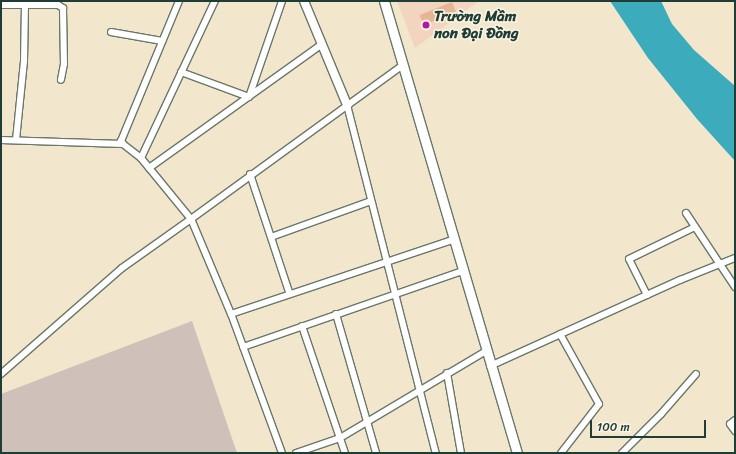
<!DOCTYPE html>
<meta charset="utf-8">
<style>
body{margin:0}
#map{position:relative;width:736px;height:454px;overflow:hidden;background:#f2e7cc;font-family:Sriracha,sans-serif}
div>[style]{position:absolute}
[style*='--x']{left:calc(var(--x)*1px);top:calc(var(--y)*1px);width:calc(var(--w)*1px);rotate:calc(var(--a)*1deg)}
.built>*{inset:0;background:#f3d4be}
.industrial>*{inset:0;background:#cfc0ba}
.water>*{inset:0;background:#3cabbb}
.building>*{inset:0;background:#e5b695;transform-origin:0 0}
.roads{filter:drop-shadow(1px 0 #697869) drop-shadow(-1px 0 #697869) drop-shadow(0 1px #697869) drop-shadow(0 -1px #697869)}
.minor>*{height:6px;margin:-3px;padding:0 3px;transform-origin:3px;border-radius:3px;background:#fff}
.tertiary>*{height:8px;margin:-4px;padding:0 4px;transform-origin:4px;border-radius:4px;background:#fff}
.secondary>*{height:9px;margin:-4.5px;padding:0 4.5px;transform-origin:4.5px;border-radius:4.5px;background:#fff}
.dots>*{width:11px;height:11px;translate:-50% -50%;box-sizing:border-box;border:2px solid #fcf5e5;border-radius:50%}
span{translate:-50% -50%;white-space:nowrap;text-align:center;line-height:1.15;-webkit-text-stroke:3px #fcf5e5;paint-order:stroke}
.poi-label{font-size:15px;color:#1f3d34;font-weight:700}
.left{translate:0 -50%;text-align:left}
.frame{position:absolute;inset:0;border:2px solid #1f3d34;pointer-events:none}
.scale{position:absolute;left:590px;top:420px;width:116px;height:18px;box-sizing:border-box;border:2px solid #1f3d34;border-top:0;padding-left:5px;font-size:12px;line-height:14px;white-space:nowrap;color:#1f3d34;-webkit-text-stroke:3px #fcf5e5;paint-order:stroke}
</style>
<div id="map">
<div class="built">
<div style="clip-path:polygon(397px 1px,479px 1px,415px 48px)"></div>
</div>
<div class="industrial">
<div style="clip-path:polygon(192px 321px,237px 453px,1px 453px,1px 394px)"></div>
</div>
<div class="water">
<div style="clip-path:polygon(610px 1px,661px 1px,672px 24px,694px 50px,735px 86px,735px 161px,697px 119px,648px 58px)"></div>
</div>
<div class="building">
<div style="left:452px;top:2px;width:11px;height:35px;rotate:68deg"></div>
</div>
<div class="roads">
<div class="minor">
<div style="--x:1;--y:5;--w:57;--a:0"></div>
<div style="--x:58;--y:5;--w:6;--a:31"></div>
<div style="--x:63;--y:8;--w:56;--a:89"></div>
<div style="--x:64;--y:64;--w:16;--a:101"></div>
<div style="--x:111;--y:32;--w:52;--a:10"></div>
<div style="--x:181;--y:72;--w:72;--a:20.2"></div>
<div style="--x:249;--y:97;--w:102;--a:-71"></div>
<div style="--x:347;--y:105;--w:359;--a:75.7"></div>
<div style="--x:1;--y:140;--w:122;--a:1.9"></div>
<div style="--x:123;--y:144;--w:23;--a:38"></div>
<div style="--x:141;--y:158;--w:79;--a:50.7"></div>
<div style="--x:191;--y:219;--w:85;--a:144.6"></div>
<div style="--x:122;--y:268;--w:161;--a:138.8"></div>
<div style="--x:16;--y:140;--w:79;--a:-84.2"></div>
<div style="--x:24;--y:61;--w:60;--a:-89"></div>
<div style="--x:123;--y:144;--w:4;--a:-124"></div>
<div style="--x:121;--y:141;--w:152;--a:-67.5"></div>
<div style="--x:141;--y:158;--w:174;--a:-64.8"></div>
<div style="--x:149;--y:168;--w:213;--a:-35.6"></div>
<div style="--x:250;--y:174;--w:124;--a:71.7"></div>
<div style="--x:686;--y:213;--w:89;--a:56.5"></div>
<div style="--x:271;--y:237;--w:106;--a:-19.8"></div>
<div style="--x:647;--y:295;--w:40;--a:-116.6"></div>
<div style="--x:629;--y:259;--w:73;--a:-25.9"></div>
<div style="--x:231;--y:314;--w:236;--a:-18.5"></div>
<div style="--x:336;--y:314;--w:145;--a:73.9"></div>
<div style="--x:302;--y:326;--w:134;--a:71.3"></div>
<div style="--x:560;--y:334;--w:80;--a:60.9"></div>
<div style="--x:599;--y:404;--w:62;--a:127.8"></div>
<div style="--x:243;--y:347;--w:233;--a:-19.1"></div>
<div style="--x:490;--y:366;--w:209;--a:-24.4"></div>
<div style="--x:680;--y:280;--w:59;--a:-21.8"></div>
<div style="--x:447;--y:373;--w:81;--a:80.1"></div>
<div style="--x:735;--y:420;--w:6;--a:141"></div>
<div style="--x:730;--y:424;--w:9;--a:54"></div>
<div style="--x:282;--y:453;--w:148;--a:-110.1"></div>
<div style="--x:231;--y:314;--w:103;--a:-112.8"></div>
<div style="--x:191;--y:219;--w:263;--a:-36"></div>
<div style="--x:296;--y:453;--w:46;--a:-18.8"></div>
<div style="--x:340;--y:438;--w:170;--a:-30.8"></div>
<div style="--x:622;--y:453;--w:55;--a:-45"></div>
<div style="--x:661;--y:414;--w:53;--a:-48.8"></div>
</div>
<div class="tertiary">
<div style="--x:304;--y:1;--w:113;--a:67.5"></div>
</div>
<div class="secondary">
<div style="--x:384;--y:1;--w:471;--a:73.6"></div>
</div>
</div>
<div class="dots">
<div style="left:426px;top:25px;background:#b5179e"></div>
</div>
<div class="poi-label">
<span class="left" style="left:434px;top:25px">Trường Mầm<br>non Đại Đồng</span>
</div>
<div class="frame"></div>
<div class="scale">100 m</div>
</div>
